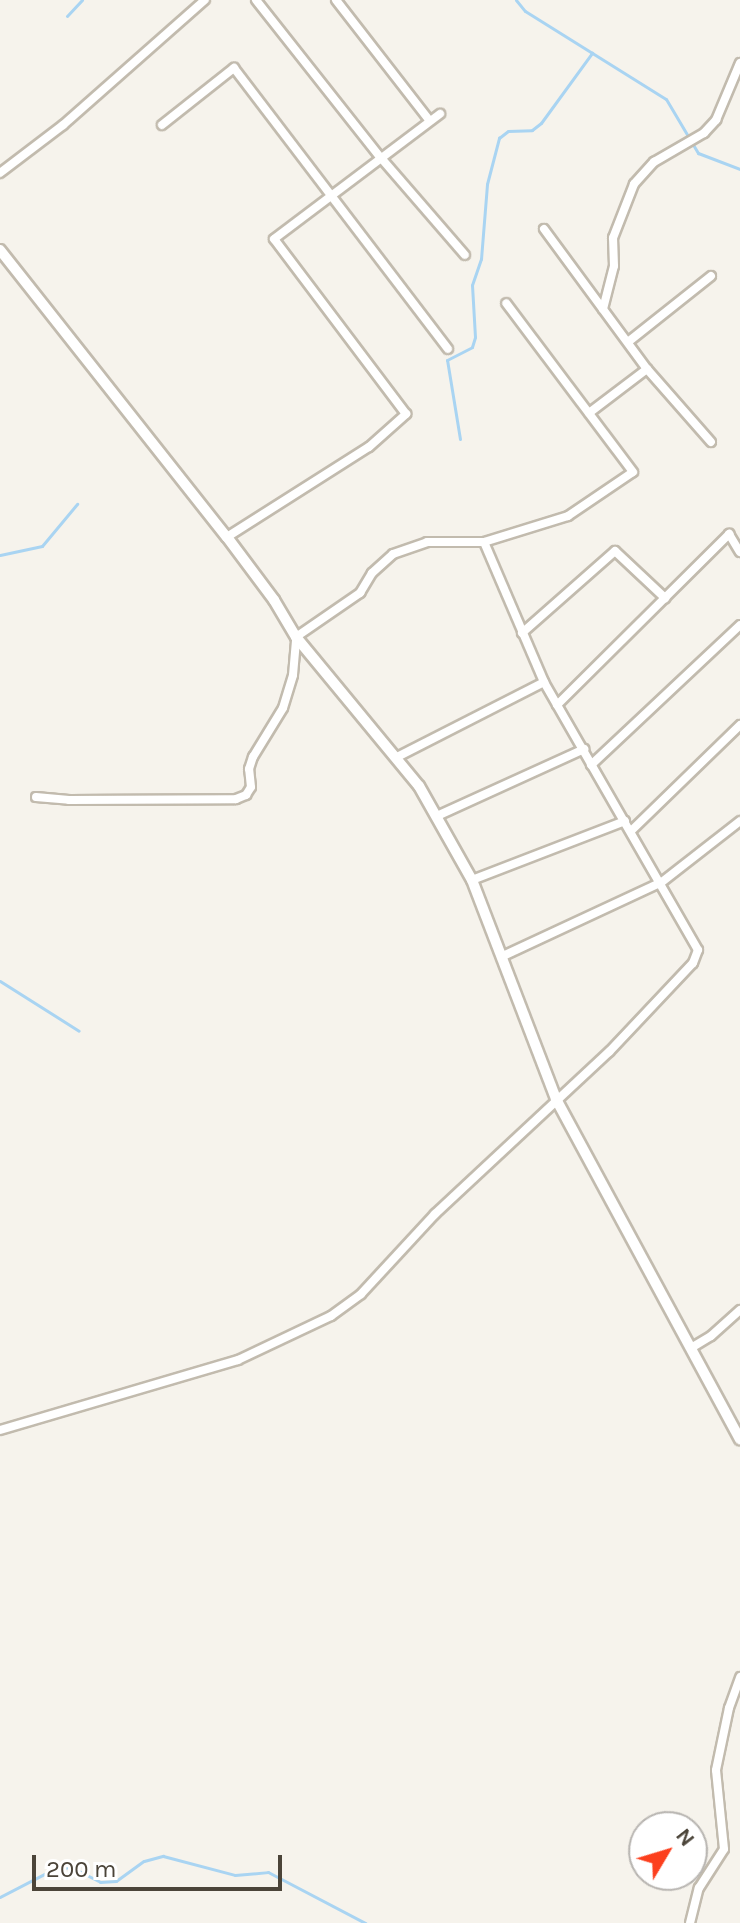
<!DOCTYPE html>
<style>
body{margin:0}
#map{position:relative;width:740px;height:1923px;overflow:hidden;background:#f6f3ec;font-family:Karla,sans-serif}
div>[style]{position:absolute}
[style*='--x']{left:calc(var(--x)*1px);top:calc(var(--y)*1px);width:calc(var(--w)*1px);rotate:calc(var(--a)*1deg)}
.stream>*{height:3px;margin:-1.5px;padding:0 1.5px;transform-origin:1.5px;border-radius:1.5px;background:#a9d4f2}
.roads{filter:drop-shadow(2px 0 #c2bbae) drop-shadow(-2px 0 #c2bbae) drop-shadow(0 2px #c2bbae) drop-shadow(0 -2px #c2bbae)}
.minor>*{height:8px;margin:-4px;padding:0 4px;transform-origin:4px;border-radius:4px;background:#fff}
.tertiary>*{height:10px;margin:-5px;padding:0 5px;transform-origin:5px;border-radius:5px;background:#fff}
span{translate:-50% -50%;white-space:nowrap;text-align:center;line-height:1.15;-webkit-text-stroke:6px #fff;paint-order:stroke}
.north{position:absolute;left:628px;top:1811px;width:80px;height:80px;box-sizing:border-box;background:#fff;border:2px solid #b7b4b0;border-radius:50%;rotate:52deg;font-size:22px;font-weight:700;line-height:32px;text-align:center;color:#4b4439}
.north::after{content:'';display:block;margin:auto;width:28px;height:36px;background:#fc3f1d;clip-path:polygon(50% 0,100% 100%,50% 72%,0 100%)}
.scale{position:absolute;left:32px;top:1855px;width:250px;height:36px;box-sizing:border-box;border:4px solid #4b4439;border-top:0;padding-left:10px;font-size:24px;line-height:28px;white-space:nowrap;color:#4b4439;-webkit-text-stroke:6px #fff;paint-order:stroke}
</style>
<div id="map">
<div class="stream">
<div style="--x:516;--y:0;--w:14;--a:51"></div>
<div style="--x:525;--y:11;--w:166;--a:32"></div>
<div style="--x:666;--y:99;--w:63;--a:59.3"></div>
<div style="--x:698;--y:153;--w:45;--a:20.9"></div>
<div style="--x:67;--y:16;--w:22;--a:-47"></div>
<div style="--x:460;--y:439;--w:80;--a:-99.3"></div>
<div style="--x:447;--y:360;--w:28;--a:-27"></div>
<div style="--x:472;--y:347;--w:10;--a:-73"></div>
<div style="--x:475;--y:337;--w:52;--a:-93.3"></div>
<div style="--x:472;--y:285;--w:28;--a:-71"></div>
<div style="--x:481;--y:259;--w:75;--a:-85.4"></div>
<div style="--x:487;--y:184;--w:48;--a:-75.4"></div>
<div style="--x:499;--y:138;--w:11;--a:-38"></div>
<div style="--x:508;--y:131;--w:24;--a:-2"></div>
<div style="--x:532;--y:130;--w:11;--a:-38"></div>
<div style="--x:541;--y:123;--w:87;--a:-53.9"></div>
<div style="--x:0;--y:555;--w:43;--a:-12.1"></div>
<div style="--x:42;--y:546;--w:55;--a:-50.2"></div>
<div style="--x:0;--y:981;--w:93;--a:32.3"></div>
<div style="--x:0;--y:1897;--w:61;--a:-27.4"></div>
<div style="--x:54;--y:1869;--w:17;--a:-7"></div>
<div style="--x:71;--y:1867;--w:33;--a:27"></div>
<div style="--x:100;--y:1882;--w:16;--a:-4"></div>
<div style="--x:116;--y:1881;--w:34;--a:-36"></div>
<div style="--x:144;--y:1861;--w:20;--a:-15"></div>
<div style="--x:163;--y:1856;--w:74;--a:14.8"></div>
<div style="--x:235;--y:1875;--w:33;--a:-5"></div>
<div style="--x:268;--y:1872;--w:110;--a:27.7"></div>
</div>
<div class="roads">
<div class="minor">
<div style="--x:256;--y:0;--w:201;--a:51.7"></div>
<div style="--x:381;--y:158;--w:128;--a:49.1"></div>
<div style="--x:336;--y:0;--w:153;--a:52.2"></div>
<div style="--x:162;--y:125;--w:92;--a:-38.4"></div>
<div style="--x:234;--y:68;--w:353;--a:52.7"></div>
<div style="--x:0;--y:173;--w:79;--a:-37.3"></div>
<div style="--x:63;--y:125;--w:189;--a:-41.4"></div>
<div style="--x:544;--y:229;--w:174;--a:53.7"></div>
<div style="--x:647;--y:369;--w:97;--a:48.8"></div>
<div style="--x:603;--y:309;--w:44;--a:-75.7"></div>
<div style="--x:614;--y:266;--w:28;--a:-92"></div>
<div style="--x:613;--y:238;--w:58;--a:-68.7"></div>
<div style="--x:634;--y:184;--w:30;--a:-48"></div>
<div style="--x:654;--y:162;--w:58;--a:-30.1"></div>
<div style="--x:704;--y:133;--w:18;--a:-47"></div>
<div style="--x:716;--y:120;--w:62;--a:-67.2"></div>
<div style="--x:628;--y:342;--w:106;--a:-38.5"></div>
<div style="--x:589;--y:413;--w:73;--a:-37.2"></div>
<div style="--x:227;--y:537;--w:168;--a:-32.4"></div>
<div style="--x:369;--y:447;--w:50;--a:-41.7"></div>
<div style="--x:406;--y:414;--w:219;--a:-127"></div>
<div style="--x:274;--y:239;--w:208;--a:-37"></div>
<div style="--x:522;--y:633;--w:124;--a:-41.4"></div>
<div style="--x:615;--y:551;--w:69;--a:43.2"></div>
<div style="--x:557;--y:705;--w:243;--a:-44.8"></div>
<div style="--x:729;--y:534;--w:21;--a:59"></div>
<div style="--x:397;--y:757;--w:165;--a:-27"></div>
<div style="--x:591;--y:765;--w:204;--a:-43.2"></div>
<div style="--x:36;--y:797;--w:33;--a:5"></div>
<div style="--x:69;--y:800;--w:167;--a:-0.3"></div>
<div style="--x:236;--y:799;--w:11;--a:-22"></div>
<div style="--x:246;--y:795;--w:9;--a:-58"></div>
<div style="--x:251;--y:787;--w:18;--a:-96"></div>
<div style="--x:249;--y:769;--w:13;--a:-72"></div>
<div style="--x:253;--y:757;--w:57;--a:-58.5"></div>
<div style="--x:283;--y:708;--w:34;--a:-73"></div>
<div style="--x:293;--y:675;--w:38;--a:-85"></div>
<div style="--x:296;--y:637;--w:78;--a:-34.5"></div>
<div style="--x:360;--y:593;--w:23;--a:-59"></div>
<div style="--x:372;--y:573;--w:28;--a:-42"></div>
<div style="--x:393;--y:554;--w:36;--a:-19"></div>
<div style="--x:427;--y:542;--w:57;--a:0"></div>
<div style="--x:484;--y:542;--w:88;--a:-17.2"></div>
<div style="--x:568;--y:516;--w:78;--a:-34.1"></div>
<div style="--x:633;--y:472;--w:211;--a:-126.9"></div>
<div style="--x:437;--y:816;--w:162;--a:-24.5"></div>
<div style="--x:631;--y:831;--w:152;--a:-44.2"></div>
<div style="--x:472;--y:880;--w:164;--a:-21.1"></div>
<div style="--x:503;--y:956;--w:175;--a:-25"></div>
<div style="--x:662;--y:882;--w:99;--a:-38"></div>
<div style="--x:691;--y:1348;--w:23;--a:-31"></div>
<div style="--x:711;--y:1336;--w:39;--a:-42"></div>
<div style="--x:0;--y:1430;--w:248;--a:-16.4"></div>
<div style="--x:238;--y:1360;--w:103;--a:-25.3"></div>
<div style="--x:331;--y:1316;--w:37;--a:-36"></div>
<div style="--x:361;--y:1294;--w:109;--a:-47.2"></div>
<div style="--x:435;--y:1214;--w:238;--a:-43"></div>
<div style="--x:609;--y:1052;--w:122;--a:-46.7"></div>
<div style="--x:693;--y:963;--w:14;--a:-69"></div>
<div style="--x:698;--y:950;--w:309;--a:-119.9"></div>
<div style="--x:544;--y:682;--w:152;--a:-113.2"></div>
<div style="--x:690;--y:1923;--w:36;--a:-76"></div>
<div style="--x:699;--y:1888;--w:46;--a:-57.3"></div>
<div style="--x:724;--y:1849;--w:79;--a:-95.8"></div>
<div style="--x:716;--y:1770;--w:63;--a:-78.2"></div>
<div style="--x:729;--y:1708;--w:33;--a:-70"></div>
</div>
<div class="tertiary">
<div style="--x:0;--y:250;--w:366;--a:51.7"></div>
<div style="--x:227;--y:537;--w:79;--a:53.3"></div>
<div style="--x:274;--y:600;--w:43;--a:59.3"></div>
<div style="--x:296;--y:637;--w:193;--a:50.5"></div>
<div style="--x:419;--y:786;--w:108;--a:60.6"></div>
<div style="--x:472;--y:880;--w:235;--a:69"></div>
<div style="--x:556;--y:1099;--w:387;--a:61.6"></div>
</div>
</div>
<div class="north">N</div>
<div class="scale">200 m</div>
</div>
